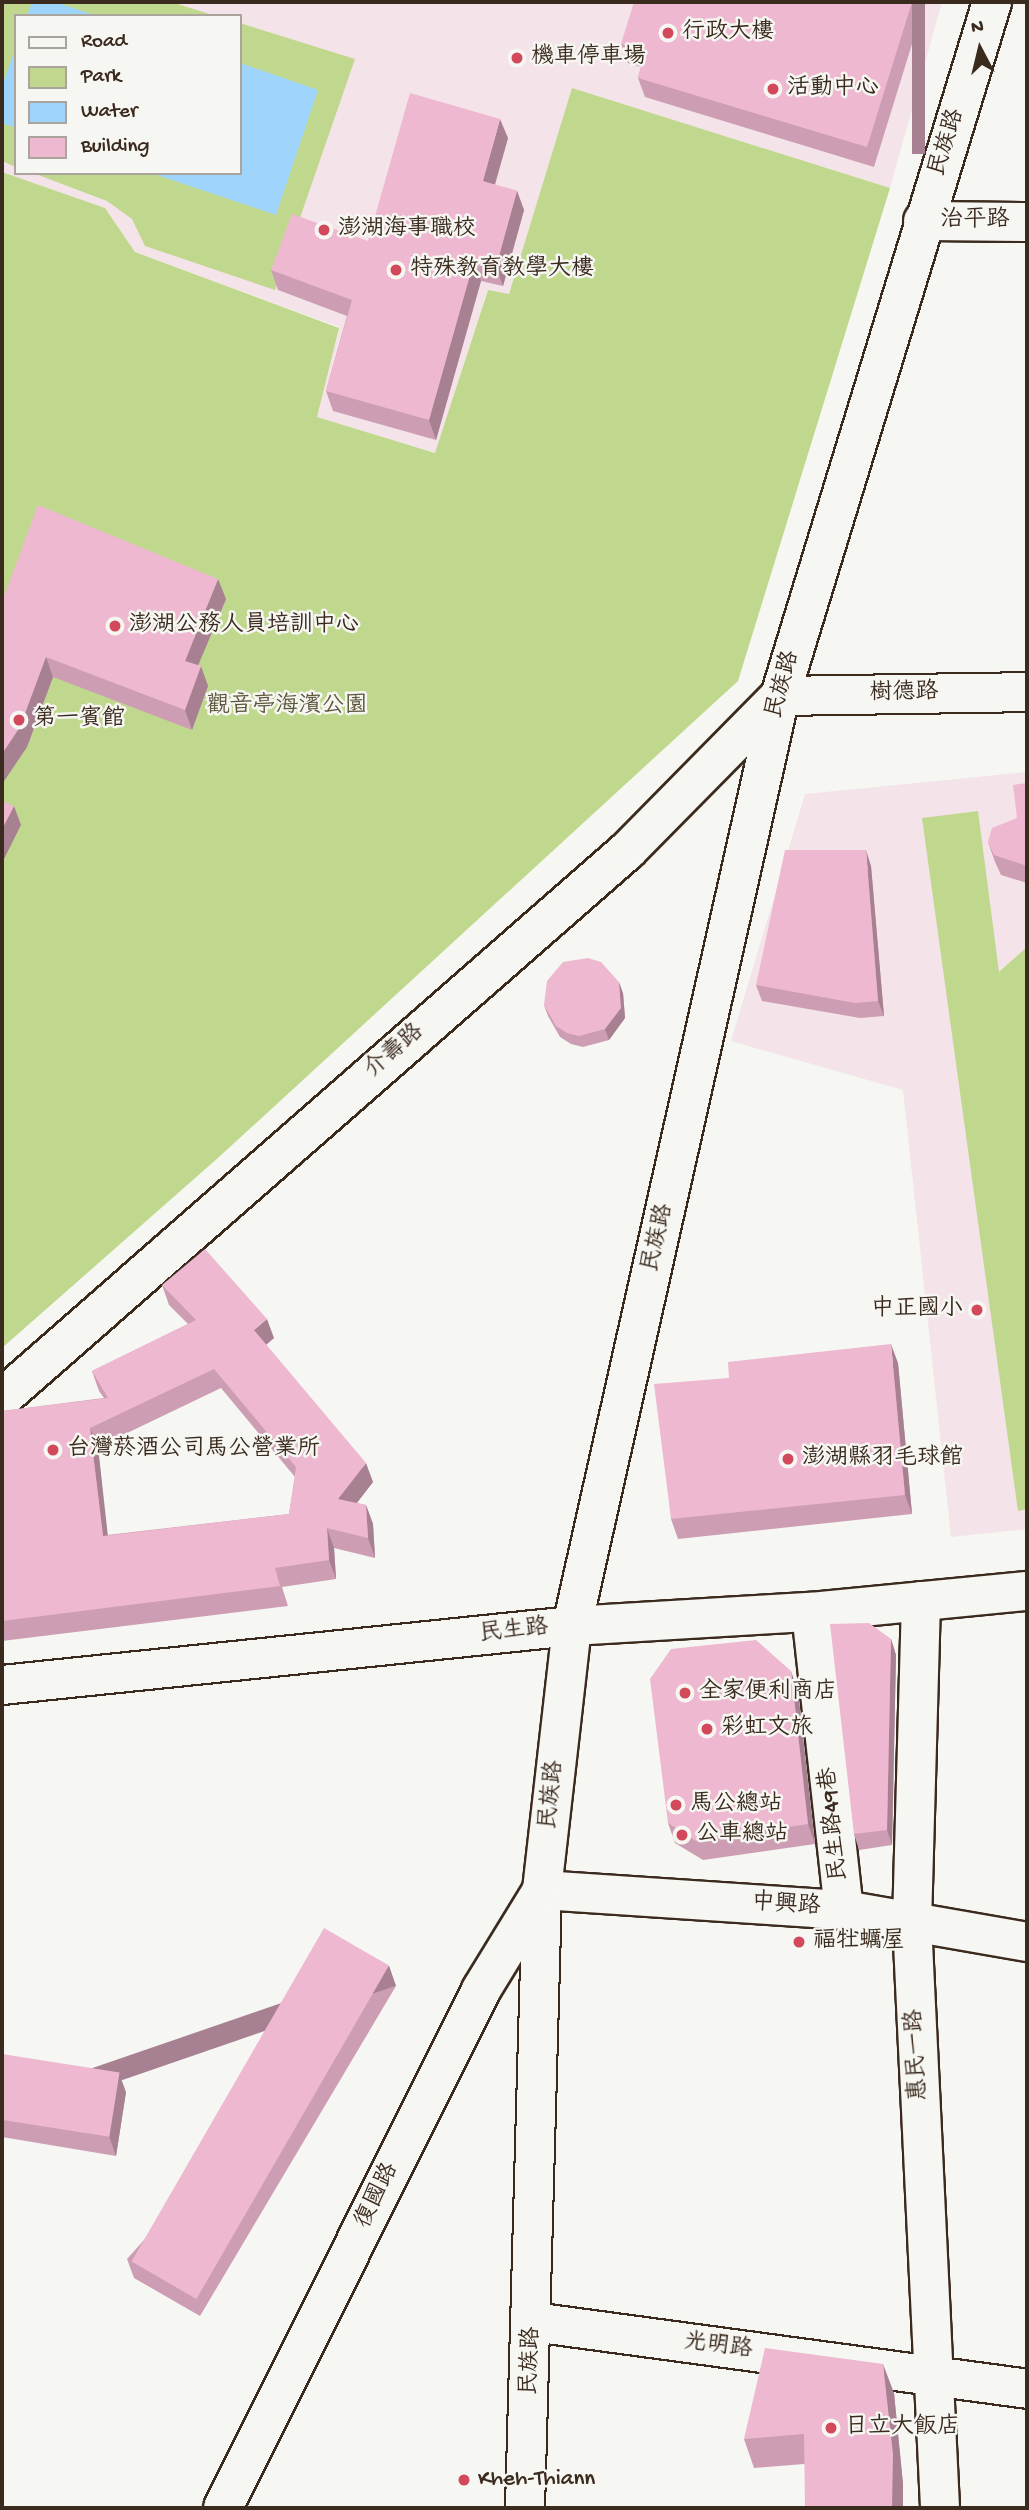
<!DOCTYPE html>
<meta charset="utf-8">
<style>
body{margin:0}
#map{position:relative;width:1029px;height:2510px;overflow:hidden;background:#f6f6f2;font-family:"Gochi Hand","LXGW WenKai TC",sans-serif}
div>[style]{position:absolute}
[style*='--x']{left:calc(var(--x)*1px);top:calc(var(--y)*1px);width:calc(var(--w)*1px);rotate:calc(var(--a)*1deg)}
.built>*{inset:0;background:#f4e3e8}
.green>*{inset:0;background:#c0d88e}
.water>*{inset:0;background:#9ed3fc}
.roads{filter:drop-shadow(2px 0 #3b2a1e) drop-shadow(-2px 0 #3b2a1e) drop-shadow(0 2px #3b2a1e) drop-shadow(0 -2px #3b2a1e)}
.minor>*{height:38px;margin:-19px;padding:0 19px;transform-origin:19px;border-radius:19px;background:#f6f6f2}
.major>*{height:38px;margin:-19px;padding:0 19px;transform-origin:19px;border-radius:19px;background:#f6f6f2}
.wall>*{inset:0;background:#cd9eb3}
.shaded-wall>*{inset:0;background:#a78192;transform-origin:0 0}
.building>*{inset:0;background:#eeb8d0;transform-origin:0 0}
.dots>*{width:19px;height:19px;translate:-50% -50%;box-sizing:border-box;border:4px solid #f6f6f2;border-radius:50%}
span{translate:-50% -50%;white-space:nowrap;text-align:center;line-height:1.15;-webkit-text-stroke:5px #f6f6f2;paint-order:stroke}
.poi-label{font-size:23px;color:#3b2a1e}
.left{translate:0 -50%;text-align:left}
.right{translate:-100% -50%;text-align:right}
.street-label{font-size:23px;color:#3b2a1e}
.park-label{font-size:23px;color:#5c563a}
.frame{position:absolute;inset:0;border:4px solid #3b2a1e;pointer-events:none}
.legend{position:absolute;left:14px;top:14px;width:228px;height:161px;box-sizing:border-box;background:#f6f6f2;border:2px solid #aba49d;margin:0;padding:9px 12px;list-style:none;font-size:21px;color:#3b2a1e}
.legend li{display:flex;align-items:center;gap:14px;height:35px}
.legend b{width:35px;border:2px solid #aba49d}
.north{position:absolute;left:945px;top:14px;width:70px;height:70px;-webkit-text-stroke:5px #f6f6f2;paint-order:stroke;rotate:353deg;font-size:19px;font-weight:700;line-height:28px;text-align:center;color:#3b2a1e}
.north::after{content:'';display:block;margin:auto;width:24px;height:32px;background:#3b2a1e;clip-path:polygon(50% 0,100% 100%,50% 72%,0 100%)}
</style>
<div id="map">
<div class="built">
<div style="clip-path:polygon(evenodd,2px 2px,942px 2px,890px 188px,572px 89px,509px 294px,487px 291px,436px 453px,316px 417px,339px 327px,135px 252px,105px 208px,2px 172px,2px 2px,16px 16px,240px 16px,240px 173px,16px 173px,16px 16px)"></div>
<div style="clip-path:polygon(1027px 772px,1027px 1529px,951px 1537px,903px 1090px,731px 1041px,805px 794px)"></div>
</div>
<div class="green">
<div style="clip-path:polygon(2px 2px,171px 2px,216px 16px,16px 16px,16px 167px,2px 161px)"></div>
<div style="clip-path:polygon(240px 23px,355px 59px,275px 290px,145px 246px,132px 219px,107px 201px,33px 173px,240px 173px)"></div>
<div style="clip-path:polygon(572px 88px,890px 188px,738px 681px,219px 1157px,2px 1348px,2px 172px,105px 208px,135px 252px,339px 328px,317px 417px,435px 453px,488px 290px,509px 294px)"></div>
<div style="clip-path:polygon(978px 811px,999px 972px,1027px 947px,1027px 1509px,1018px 1511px,922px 818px)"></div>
</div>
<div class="water">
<div style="clip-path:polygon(32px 2px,55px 2px,97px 16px,27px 16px)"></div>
<div style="clip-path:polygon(16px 47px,16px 128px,2px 123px,2px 86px)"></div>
<div style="clip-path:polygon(240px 63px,318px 90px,276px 215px,151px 173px,240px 173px)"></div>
</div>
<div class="roads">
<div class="minor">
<div style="--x:923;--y:221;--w:104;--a:0.6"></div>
<div style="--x:2;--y:1398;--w:832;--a:-41.2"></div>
<div style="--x:628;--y:850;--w:216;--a:-45.4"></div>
<div style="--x:780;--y:696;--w:247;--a:-0.9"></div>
<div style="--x:921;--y:1601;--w:321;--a:91.6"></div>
<div style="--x:912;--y:1922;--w:587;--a:87.26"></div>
<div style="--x:811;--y:1612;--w:300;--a:83.7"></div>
<div style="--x:542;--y:1890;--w:303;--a:3.8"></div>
<div style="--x:844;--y:1910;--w:186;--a:9.9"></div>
<div style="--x:533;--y:2322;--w:499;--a:7.7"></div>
<div style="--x:223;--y:2508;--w:579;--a:-63.52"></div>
<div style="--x:481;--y:1990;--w:115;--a:-58.5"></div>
<div style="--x:525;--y:2508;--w:618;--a:-88.42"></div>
<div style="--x:542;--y:1890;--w:266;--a:-83.5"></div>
<div style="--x:572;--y:1626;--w:953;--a:-77.39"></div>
<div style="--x:780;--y:696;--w:726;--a:-73.01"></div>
</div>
<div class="major">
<div style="--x:2;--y:1685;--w:573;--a:-5.91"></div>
<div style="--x:572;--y:1626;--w:239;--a:-3.4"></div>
<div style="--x:811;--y:1612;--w:217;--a:-5.6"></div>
</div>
</div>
<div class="wall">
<div style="clip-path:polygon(925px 2px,874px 167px,645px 97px,638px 78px,641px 67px,628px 63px,621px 44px)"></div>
<div style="clip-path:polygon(508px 138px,495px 185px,517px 191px,524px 210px,503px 286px,481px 281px,436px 440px,333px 411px,326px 391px,347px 316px,278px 290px,271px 270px,368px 241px)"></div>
<div style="clip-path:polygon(226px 599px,198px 665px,208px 686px,192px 730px,53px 677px,27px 747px,2px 784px,2px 602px)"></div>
<div style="clip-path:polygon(1027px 783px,1027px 883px,1001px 875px,995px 862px,988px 842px,1017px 818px)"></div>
<div style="clip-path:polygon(871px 866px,884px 1016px,860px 1018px,762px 1001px,756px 985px)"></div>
<div style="clip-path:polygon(623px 993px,625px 1018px,609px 1040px,583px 1047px,571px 1044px,560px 1037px,548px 1016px,544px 1005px)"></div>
<div style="clip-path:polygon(evenodd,162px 1285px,274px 1338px,266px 1345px,373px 1482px,357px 1503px,366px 1505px,373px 1524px,375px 1558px,334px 1548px,336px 1579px,282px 1587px,288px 1606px,2px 1641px,2px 1411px,104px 1398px,99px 1391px,92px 1371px,188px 1324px,169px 1305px,162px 1285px,221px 1388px,295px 1477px,289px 1514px,107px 1535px,98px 1447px,221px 1388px)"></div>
<div style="clip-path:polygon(898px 1363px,912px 1514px,678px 1539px,671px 1519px,729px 1378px)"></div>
<div style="clip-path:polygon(891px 1639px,896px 1655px,892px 1845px,859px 1850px,854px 1834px)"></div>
<div style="clip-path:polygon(798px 1691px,815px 1844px,703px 1860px,675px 1843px,668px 1823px)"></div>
<div style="clip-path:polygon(389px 1966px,396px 1986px,200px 2316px,134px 2278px,127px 2259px)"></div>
<div style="clip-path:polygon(2px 2054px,126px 2092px,116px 2156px,2px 2137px)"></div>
<div style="clip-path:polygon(894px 2393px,903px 2484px,804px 2464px,754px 2468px,744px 2439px)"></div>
</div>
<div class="shaded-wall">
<div style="left:912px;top:2px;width:13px;height:152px"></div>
<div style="clip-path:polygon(500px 119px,508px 138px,490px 201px,483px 181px)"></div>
<div style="clip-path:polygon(517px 191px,524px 210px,503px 286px,496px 267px)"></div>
<div style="clip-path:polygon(474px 261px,481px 281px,436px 440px,429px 420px)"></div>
<div style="clip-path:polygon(218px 579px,226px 599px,192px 680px,185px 661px)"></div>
<div style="clip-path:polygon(46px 657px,53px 677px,27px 747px,2px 784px,2px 754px)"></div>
<div style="clip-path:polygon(201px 666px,208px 686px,192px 730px,185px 710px)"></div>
<div style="clip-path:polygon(14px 806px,21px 825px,2px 863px,2px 829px)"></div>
<div style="clip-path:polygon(866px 850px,871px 866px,884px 1016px,878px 1001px)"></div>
<div style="clip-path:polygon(619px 982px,623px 993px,625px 1018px,609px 1040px,605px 1029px)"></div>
<div style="clip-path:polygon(267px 1319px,274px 1338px,261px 1349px,254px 1330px)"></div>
<div style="clip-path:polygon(891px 1344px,898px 1363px,912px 1514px,905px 1495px)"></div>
<div style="clip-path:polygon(90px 1428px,98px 1447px,110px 1555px,103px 1536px)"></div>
<div style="clip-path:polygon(366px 1463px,373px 1482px,345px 1518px,338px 1499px)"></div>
<div style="clip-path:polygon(366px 1505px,373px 1524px,375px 1558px,368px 1538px)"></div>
<div style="clip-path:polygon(327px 1528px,334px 1548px,336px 1579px,329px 1560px)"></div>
<div style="clip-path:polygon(891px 1639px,896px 1655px,892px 1845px,887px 1830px)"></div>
<div style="clip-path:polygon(791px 1671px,798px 1691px,815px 1844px,808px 1824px)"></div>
<div style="left:389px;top:1966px;width:21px;height:385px;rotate:71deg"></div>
<div style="clip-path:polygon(119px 2073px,126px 2092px,116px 2156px,109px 2136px)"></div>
<div style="clip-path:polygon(883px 2364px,894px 2393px,903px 2484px,903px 2508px,892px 2508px)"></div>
</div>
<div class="building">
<div style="clip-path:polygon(634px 2px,912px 2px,867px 147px,638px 78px,645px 50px,621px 44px)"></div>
<div style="clip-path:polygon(410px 93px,500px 119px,483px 181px,517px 191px,496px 267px,474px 261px,429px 420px,326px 391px,352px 300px,271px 270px,292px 214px,368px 241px)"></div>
<div style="clip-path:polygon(38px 505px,218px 579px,185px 661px,201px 666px,185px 710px,46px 657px,20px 727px,2px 754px,2px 602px)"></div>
<div style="clip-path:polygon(1027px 783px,1027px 865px,1024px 865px,994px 855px,988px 842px,992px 828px,1017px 818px,1013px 785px)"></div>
<div style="clip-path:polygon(2px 801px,14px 806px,2px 829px)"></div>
<div style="clip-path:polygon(785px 850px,866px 850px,878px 1001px,855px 1003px,756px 985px)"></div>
<div style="clip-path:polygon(588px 958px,601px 962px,619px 982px,621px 1008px,605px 1029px,579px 1036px,567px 1033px,556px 1026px,544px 1005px,547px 981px,563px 962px)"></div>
<div style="clip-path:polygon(evenodd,205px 1249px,267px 1319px,254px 1330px,366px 1463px,338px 1499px,366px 1505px,368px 1538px,327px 1528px,329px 1560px,275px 1568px,280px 1586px,2px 1621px,2px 1411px,108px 1398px,92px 1371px,196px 1320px,162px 1285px,205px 1249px,214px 1369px,296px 1467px,289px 1514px,103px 1536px,90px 1428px,214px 1369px)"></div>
<div style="clip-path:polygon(891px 1344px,905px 1495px,671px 1519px,654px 1384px,729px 1378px,728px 1362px)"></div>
<div style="clip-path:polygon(869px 1623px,891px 1639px,887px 1830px,854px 1834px,830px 1624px)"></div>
<div style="clip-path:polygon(756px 1640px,791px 1671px,808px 1824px,696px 1841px,668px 1823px,650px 1679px,671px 1649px)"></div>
<div style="left:324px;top:1928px;width:75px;height:385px;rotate:30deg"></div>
<div style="left:2px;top:2054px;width:119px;height:65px;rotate:9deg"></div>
<div style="clip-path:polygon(765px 2348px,883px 2364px,893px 2454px,892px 2508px,805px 2508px,804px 2434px,744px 2439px)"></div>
</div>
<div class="dots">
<div style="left:668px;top:33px;background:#d1495b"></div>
<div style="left:517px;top:58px;background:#d1495b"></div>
<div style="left:773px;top:89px;background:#d1495b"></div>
<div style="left:324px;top:230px;background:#d1495b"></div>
<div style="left:396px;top:270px;background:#d1495b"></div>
<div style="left:115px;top:626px;background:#d1495b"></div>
<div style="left:19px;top:720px;background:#d1495b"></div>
<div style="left:977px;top:1310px;background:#d1495b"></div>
<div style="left:53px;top:1450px;background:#d1495b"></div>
<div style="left:788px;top:1459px;background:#d1495b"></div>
<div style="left:685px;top:1693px;background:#d1495b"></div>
<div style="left:707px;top:1729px;background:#d1495b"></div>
<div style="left:676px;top:1805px;background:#d1495b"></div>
<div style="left:682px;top:1835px;background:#d1495b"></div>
<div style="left:799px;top:1942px;background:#d1495b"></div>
<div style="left:831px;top:2428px;background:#d1495b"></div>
<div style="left:464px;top:2480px;background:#d1495b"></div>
</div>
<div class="poi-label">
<span class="left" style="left:682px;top:33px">行政大樓</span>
<span class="left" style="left:531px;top:58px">機車停車場</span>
<span class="left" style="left:787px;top:89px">活動中心</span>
<span class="left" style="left:338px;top:230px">澎湖海事職校</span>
<span class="left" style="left:410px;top:270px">特殊教育教學大樓</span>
<span class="left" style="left:129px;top:626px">澎湖公務人員培訓中心</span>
<span class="left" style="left:33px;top:720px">第一賓館</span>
<span class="right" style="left:963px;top:1310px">中正國小</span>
<span class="left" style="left:67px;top:1450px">台灣菸酒公司馬公營業所</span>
<span class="left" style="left:802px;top:1459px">澎湖縣羽毛球館</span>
<span class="left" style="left:699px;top:1693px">全家便利商店</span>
<span class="left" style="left:721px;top:1729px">彩虹文旅</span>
<span class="left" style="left:690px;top:1805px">馬公總站</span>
<span class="left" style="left:696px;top:1835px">公車總站</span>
<span class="left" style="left:813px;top:1942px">福牡蠣屋</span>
<span class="left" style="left:845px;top:2428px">日立大飯店</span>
<span class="left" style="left:478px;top:2480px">Kheh-Thiann</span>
</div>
<div class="street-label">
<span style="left:948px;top:143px;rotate:-73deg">民族路</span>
<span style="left:975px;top:221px">治平路</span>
<span style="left:784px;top:685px;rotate:-75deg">民族路</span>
<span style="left:904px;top:694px;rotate:-1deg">樹德路</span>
<span style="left:395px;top:1052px;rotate:-41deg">介壽路</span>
<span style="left:659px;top:1238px;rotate:-77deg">民族路</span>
<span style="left:514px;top:1632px;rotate:-6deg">民生路</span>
<span style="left:553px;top:1795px;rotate:-84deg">民族路</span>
<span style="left:835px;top:1824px;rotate:-96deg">民生路49巷</span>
<span style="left:786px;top:1906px;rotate:4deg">中興路</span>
<span style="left:918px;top:2055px;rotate:-93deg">惠民一路</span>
<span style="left:378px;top:2196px;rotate:-64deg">復國路</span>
<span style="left:718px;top:2347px;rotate:8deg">光明路</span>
<span style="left:532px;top:2361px;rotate:-88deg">民族路</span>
</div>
<div class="park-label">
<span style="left:287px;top:707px">觀音亭海濱公園</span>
</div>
<div class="frame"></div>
<ul class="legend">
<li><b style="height:9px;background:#f6f6f2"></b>Road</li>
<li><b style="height:19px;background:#c0d88e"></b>Park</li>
<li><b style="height:19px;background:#9ed3fc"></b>Water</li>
<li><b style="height:19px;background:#eeb8d0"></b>Building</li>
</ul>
<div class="north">N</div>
</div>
